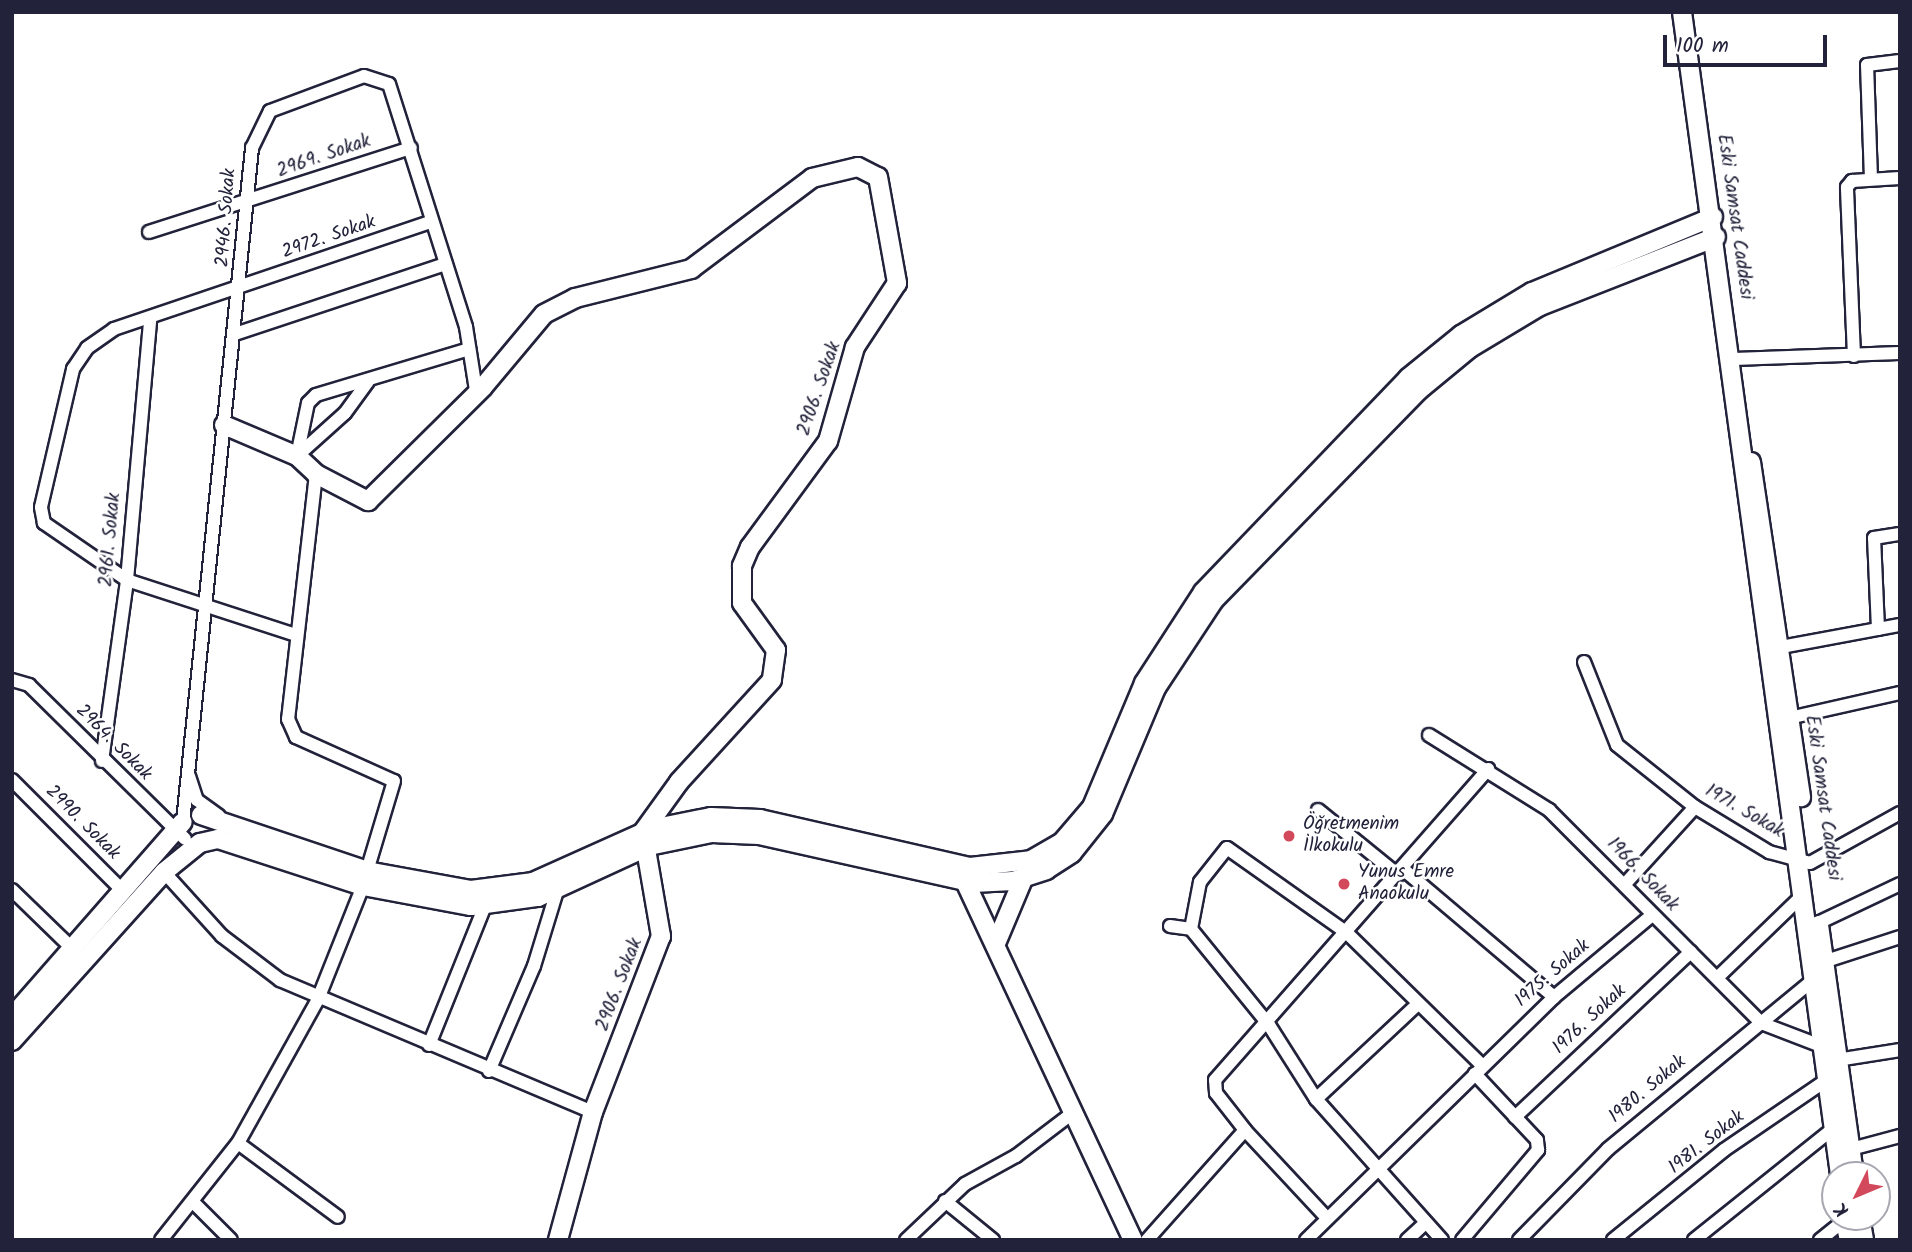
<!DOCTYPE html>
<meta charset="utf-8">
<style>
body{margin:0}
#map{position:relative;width:1912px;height:1252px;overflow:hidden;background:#fff;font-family:Kalam,sans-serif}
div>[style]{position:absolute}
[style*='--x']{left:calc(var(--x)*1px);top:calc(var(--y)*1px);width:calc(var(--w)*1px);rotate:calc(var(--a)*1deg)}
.roads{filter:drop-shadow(2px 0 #22223b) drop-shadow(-2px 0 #22223b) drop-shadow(0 2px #22223b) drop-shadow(0 -2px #22223b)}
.street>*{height:12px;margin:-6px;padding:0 6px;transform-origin:6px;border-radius:6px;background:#fff}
.secondary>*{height:18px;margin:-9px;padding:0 9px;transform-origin:9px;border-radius:9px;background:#fff}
.dots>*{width:19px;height:19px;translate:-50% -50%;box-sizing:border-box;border:4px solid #fff;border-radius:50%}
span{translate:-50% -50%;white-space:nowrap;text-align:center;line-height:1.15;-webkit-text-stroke:5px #fff;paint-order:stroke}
.street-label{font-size:19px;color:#22223b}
.poi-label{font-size:19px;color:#22223b}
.left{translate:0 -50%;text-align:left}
.frame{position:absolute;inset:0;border:14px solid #22223b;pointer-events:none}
.north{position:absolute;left:1821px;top:1161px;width:70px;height:70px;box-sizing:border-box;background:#fff;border:2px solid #a7a7b1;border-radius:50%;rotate:227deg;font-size:19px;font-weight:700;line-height:28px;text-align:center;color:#22223b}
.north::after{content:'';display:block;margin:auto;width:24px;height:32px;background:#d1495b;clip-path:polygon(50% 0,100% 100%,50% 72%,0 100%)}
.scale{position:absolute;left:1663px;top:35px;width:164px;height:32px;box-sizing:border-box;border:4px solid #22223b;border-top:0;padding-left:9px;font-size:21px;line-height:24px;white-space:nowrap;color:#22223b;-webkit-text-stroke:5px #fff;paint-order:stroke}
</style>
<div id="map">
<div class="roads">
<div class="street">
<div style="--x:1871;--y:179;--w:114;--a:-92"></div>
<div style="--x:1867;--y:65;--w:33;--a:-7"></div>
<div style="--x:149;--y:232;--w:275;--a:-17.8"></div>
<div style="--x:235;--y:334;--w:222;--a:-18.4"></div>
<div style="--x:1854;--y:356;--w:169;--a:-92.4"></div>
<div style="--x:1847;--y:187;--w:8;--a:-50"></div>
<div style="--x:1852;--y:181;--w:48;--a:-3.6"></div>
<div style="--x:1733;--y:359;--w:167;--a:-2.1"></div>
<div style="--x:297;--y:456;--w:54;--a:-78.3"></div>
<div style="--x:308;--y:403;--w:11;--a:-45"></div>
<div style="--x:316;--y:395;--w:160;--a:-16.7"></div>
<div style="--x:297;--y:456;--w:64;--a:-41.9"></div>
<div style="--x:345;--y:413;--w:39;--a:-54"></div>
<div style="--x:316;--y:474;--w:247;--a:96.5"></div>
<div style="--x:288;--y:719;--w:20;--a:66"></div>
<div style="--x:296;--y:737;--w:107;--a:24.2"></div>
<div style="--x:394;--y:781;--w:94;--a:106.7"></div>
<div style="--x:1878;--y:629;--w:91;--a:-92.5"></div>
<div style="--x:1874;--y:538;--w:26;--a:-9"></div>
<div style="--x:296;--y:635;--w:178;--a:-162"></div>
<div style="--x:127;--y:580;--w:101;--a:-145.5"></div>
<div style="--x:44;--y:523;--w:16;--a:-101"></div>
<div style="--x:41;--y:507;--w:142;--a:-76.9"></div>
<div style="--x:73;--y:369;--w:25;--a:-56"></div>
<div style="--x:87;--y:348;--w:33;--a:-35"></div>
<div style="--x:114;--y:329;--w:334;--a:-18.7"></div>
<div style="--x:1781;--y:647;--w:121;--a:-10.5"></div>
<div style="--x:1584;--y:662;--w:89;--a:68.3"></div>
<div style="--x:1617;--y:745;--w:100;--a:38.5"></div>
<div style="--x:1695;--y:807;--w:87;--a:31.3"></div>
<div style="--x:1769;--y:852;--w:42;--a:15"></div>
<div style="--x:1810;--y:863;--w:103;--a:-29.1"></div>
<div style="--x:12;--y:680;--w:18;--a:16"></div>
<div style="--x:29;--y:685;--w:219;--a:44.6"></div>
<div style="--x:1789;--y:718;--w:114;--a:-12.7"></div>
<div style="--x:1429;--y:735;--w:142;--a:32"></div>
<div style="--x:1549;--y:810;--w:301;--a:45.1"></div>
<div style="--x:1761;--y:1023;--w:64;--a:21"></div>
<div style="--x:102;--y:761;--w:183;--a:-82.1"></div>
<div style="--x:127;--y:580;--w:260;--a:-84.9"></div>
<div style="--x:189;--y:776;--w:25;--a:72"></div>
<div style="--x:197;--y:800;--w:27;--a:36"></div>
<div style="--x:12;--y:780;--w:158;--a:45"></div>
<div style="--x:1318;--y:810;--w:103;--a:39.1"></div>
<div style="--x:183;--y:822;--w:678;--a:-84.15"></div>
<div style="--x:252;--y:148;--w:41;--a:-64.1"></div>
<div style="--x:270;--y:111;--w:100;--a:-20.4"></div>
<div style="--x:364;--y:76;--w:26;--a:18"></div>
<div style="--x:389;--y:84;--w:255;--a:72.4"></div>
<div style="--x:466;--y:327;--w:64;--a:81"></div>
<div style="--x:1403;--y:869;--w:198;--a:40.3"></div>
<div style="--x:164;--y:872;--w:86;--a:47.8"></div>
<div style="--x:222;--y:936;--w:73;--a:37.2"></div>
<div style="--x:280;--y:980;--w:340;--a:22.9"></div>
<div style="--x:1625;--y:884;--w:104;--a:-47.7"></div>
<div style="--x:12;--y:890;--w:86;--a:44.1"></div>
<div style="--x:1818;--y:923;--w:91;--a:-25.4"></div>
<div style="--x:1170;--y:926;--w:21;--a:8"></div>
<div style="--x:1191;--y:929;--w:124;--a:50.9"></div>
<div style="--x:1269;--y:1025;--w:88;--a:57.6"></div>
<div style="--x:1316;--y:1099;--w:189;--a:48.2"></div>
<div style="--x:1191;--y:929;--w:48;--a:-79.2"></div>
<div style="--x:1200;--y:882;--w:43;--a:-51.5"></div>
<div style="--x:1227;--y:848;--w:147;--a:35.3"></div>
<div style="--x:1347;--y:933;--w:189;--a:44.4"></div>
<div style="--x:1823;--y:962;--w:81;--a:-18"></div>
<div style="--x:1718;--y:977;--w:120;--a:-44"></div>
<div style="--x:429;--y:1045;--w:150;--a:-68.1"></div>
<div style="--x:1837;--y:1060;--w:64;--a:-9"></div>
<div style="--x:489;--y:1071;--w:114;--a:-66.8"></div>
<div style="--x:534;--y:966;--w:78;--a:-73"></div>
<div style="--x:1316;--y:1099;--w:139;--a:-43"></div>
<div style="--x:1515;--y:1117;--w:241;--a:-43.2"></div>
<div style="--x:238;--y:1143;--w:124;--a:36.5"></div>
<div style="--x:1851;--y:1149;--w:51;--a:-14.9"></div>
<div style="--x:945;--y:1201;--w:62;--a:39.1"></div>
<div style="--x:194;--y:1203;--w:52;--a:45"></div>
<div style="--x:1326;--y:1217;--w:119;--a:-133"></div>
<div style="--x:1245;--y:1130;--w:47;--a:-128.1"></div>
<div style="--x:1216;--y:1093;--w:13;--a:-94"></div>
<div style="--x:1215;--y:1080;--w:414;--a:-48.7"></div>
<div style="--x:161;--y:1240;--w:124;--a:-51.6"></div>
<div style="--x:238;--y:1143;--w:165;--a:-60.9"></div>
<div style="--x:318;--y:999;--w:122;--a:-68.3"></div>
<div style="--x:906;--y:1240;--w:81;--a:-43.5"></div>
<div style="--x:965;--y:1184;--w:58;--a:-28.8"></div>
<div style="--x:1016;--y:1156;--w:74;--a:-37.3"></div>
<div style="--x:1147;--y:1240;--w:147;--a:-48.3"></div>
<div style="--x:1306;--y:1240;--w:347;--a:-44.4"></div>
<div style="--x:1554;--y:997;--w:128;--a:-39.9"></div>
<div style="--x:1407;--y:1240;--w:23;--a:-43"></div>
<div style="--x:1462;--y:1240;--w:118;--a:-49.8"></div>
<div style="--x:1538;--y:1150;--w:10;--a:-96"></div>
<div style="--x:1537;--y:1140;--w:91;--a:-133.2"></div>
<div style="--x:1519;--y:1240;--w:127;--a:-45.6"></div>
<div style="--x:1608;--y:1149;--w:264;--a:-39.5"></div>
<div style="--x:1613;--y:1240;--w:143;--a:-39"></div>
<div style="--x:1724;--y:1150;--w:126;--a:-34.3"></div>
<div style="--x:1694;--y:1240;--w:181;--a:-38.7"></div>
<div style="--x:1820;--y:1240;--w:36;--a:-39"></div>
</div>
<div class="secondary">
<div style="--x:1682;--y:12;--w:1174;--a:82.26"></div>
<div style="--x:224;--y:425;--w:79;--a:23"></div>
<div style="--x:297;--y:456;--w:26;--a:43"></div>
<div style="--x:316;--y:474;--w:59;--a:27.4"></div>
<div style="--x:368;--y:501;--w:162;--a:-44.7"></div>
<div style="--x:483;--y:387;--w:95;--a:-50.1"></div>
<div style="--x:544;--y:314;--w:35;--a:-27"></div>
<div style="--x:575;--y:298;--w:120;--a:-14"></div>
<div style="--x:691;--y:269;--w:151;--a:-36.9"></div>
<div style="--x:812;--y:178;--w:47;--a:-13.4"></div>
<div style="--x:858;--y:167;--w:22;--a:27"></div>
<div style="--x:878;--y:177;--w:108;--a:79.8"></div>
<div style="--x:897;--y:283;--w:77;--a:123.3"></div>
<div style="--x:855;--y:347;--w:98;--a:106"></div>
<div style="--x:828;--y:441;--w:132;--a:126.3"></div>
<div style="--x:750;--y:547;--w:21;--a:113"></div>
<div style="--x:742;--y:566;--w:37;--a:90"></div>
<div style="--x:742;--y:603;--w:58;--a:54.1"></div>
<div style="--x:776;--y:650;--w:30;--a:98"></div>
<div style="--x:772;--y:680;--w:138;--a:132.4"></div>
<div style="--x:679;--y:782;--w:62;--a:125.8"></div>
<div style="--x:643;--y:832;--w:106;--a:80.2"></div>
<div style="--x:661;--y:936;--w:189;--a:111.1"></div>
<div style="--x:593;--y:1112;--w:133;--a:105.3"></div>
<div style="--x:1751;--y:462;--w:339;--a:81.5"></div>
<div style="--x:201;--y:815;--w:175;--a:18.6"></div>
<div style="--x:367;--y:871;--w:106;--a:10.4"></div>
<div style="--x:471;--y:890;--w:63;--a:-7.4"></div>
<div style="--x:533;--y:882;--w:129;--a:-24.2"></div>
<div style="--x:651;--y:829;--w:61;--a:-11.3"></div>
<div style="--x:711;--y:817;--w:49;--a:2.3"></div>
<div style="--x:760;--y:819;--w:215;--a:12.9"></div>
<div style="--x:970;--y:867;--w:61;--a:-6.5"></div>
<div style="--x:1031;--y:860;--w:36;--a:-30"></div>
<div style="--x:1062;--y:842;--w:46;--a:-49.4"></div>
<div style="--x:1092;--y:807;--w:134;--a:-67.2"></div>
<div style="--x:1144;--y:683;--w:108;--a:-57"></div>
<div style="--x:1203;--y:592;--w:296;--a:-46.2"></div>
<div style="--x:1408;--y:378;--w:68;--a:-39.1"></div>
<div style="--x:1461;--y:335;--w:83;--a:-31.2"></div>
<div style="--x:1532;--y:292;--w:196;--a:-22.5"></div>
<div style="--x:961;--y:873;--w:405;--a:64.9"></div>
<div style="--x:1819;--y:925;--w:252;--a:82"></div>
<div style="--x:997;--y:941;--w:67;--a:-67.2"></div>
<div style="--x:12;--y:1017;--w:259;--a:-48.8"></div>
<div style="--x:12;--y:1041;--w:227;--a:-48"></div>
<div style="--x:164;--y:872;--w:46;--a:-38.9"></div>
<div style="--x:200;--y:843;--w:18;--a:-13"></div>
<div style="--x:218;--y:839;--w:152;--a:18"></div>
<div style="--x:363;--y:886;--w:110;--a:10.5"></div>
<div style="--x:471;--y:906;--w:68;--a:-7.7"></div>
<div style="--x:538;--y:897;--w:122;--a:-24.7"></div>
<div style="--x:649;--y:846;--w:64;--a:-11.7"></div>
<div style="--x:712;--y:833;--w:47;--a:2.4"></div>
<div style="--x:759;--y:835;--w:219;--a:12.6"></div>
<div style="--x:973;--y:883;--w:40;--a:-2.9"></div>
<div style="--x:1013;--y:881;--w:35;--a:-18"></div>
<div style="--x:1046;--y:870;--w:31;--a:-33"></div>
<div style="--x:1072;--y:853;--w:50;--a:-51.5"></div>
<div style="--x:1103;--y:814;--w:137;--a:-67.2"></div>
<div style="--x:1156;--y:688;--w:105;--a:-56.6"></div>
<div style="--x:1214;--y:600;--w:293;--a:-45.7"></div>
<div style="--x:1419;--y:390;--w:66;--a:-39.5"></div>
<div style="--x:1470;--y:348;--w:82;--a:-31"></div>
<div style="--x:1540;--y:306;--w:189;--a:-21.4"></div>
<div style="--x:1844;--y:1217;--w:24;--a:78"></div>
<div style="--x:1860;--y:1217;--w:23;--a:80"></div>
</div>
</div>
<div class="dots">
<div style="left:1289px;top:836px;background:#d1495b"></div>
<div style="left:1344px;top:884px;background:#d1495b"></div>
</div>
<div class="street-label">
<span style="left:324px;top:157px;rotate:-19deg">2969. Sokak</span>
<span style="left:1734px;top:217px;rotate:82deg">Eski Samsat Caddesi</span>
<span style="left:227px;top:218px;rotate:-86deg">2946. Sokak</span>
<span style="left:329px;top:238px;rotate:-19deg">2972. Sokak</span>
<span style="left:820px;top:389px;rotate:-71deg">2906. Sokak</span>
<span style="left:111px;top:540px;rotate:-85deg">2961. Sokak</span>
<span style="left:113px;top:743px;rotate:45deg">2964. Sokak</span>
<span style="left:1822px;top:798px;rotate:82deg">Eski Samsat Caddesi</span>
<span style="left:1744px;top:812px;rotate:30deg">1971. Sokak</span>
<span style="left:82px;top:823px;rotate:45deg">2990. Sokak</span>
<span style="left:1642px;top:875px;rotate:46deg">1966. Sokak</span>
<span style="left:1553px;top:974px;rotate:-41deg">1975. Sokak</span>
<span style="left:620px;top:985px;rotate:-69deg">2906. Sokak</span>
<span style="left:1590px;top:1020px;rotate:-43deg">1976. Sokak</span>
<span style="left:1648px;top:1090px;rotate:-40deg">1980. Sokak</span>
<span style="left:1707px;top:1143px;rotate:-38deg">1981. Sokak</span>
</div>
<div class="poi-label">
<span class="left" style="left:1303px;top:836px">Öğretmenim<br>İlkokulu</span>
<span class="left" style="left:1358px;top:884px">Yunus Emre<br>Anaokulu</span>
</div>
<div class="frame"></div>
<div class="north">K</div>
<div class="scale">100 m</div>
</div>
